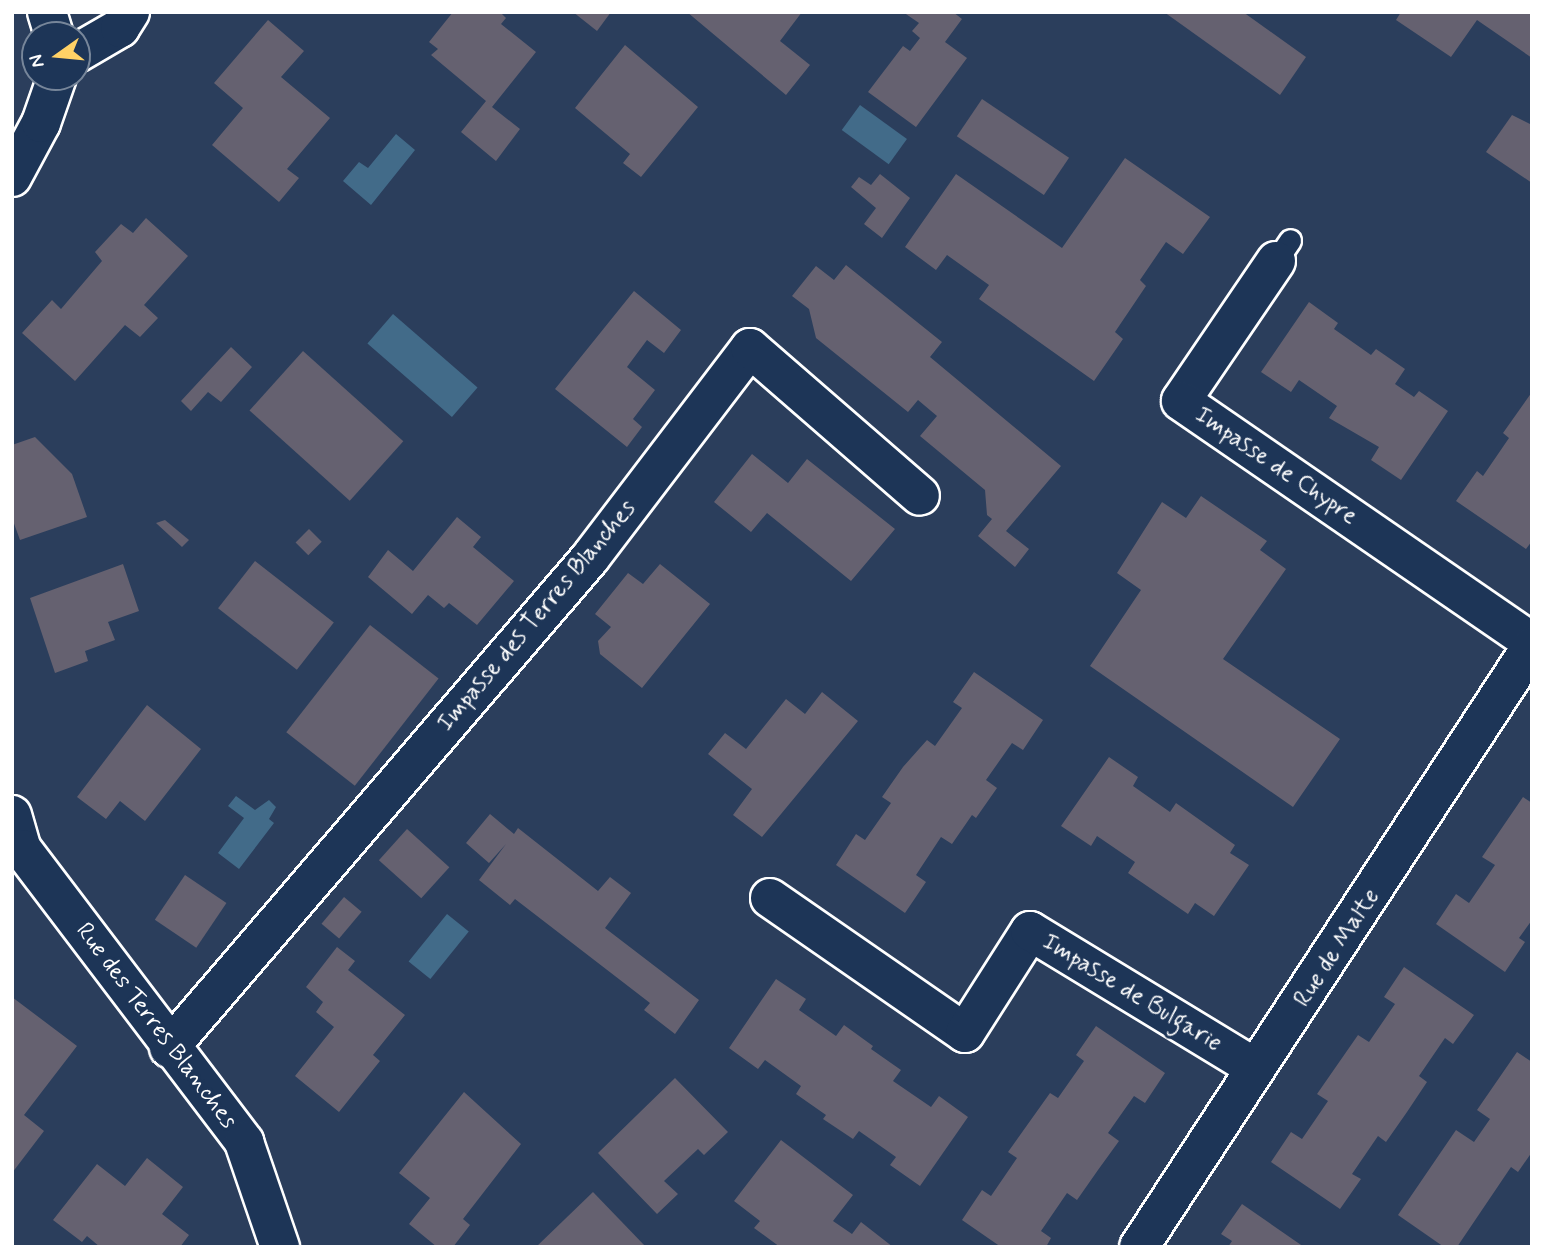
<!DOCTYPE html>
<style>
body{margin:0}
#map{position:relative;width:1544px;height:1259px;overflow:hidden;background:#2b3e5c;font-family:Mynerve,sans-serif}
div>[style]{position:absolute}
[style*='--x']{left:calc(var(--x)*1px);top:calc(var(--y)*1px);width:calc(var(--w)*1px);rotate:calc(var(--a)*1deg)}
.water>*{inset:0;background:#426b89;transform-origin:0 0}
.building>*{inset:0;background:#656170;transform-origin:0 0}
.roads{filter:drop-shadow(2px 0 #fff) drop-shadow(-2px 0 #fff) drop-shadow(0 2px #fff) drop-shadow(0 -2px #fff)}
.service>*{height:21px;margin:-10.5px;padding:0 10.5px;transform-origin:10.5px;border-radius:10.5px;background:#1d3557}
.minor>*{height:38px;margin:-19px;padding:0 19px;transform-origin:19px;border-radius:19px;background:#1d3557}
span{translate:-50% -50%;white-space:nowrap;text-align:center;line-height:1.15;-webkit-text-stroke:6px #1d3557;paint-order:stroke}
.street-label{font-size:24px;color:#fff}
.frame{position:absolute;inset:0;border:14px solid #fff;pointer-events:none}
.north{position:absolute;left:21px;top:21px;width:70px;height:70px;box-sizing:border-box;background:#1d3557;border:2px solid #77869a;border-radius:50%;rotate:255deg;font-size:19px;font-weight:700;line-height:28px;text-align:center;color:#fff}
.north::after{content:'';display:block;margin:auto;width:24px;height:32px;background:#ffd166;clip-path:polygon(50% 0,100% 100%,50% 72%,0 100%)}
</style>
<div id="map">
<div class="water">
<div style="left:860px;top:105px;width:58px;height:31px;rotate:36deg"></div>
<div style="clip-path:polygon(396px 134px,415px 150px,371px 205px,343px 181px,359px 162px,368px 168px)"></div>
<div style="left:393px;top:314px;width:112px;height:39px;rotate:41deg"></div>
<div style="clip-path:polygon(236px 796px,255px 810px,269px 800px,276px 807px,269px 819px,274px 823px,239px 869px,218px 853px,244px 818px,228px 806px)"></div>
<div style="left:447px;top:914px;width:28px;height:61px;rotate:39deg"></div>
</div>
<div class="building">
<div style="clip-path:polygon(453px 12px,500px 12px,506px 18px,501px 24px,536px 52px,492px 107px,520px 129px,496px 161px,461px 132px,486px 101px,431px 55px,438px 49px,429px 42px)"></div>
<div style="clip-path:polygon(573px 12px,611px 12px,597px 31px)"></div>
<div style="clip-path:polygon(687px 12px,802px 12px,780px 41px,810px 65px,786px 95px)"></div>
<div style="clip-path:polygon(903px 12px,953px 12px,962px 19px,945px 42px,967px 58px,916px 127px,868px 92px,903px 46px,910px 51px,920px 38px,912px 31px,919px 23px)"></div>
<div style="clip-path:polygon(1164px 12px,1243px 12px,1306px 57px,1280px 95px)"></div>
<div style="clip-path:polygon(1401px 12px,1532px 12px,1532px 58px,1477px 20px,1451px 57px,1396px 20px)"></div>
<div style="clip-path:polygon(268px 20px,304px 51px,281px 77px,330px 118px,287px 169px,299px 178px,279px 202px,212px 145px,243px 108px,214px 83px)"></div>
<div style="clip-path:polygon(625px 45px,698px 107px,641px 177px,623px 163px,630px 154px,575px 108px)"></div>
<div style="left:982px;top:99px;width:105px;height:45px;rotate:34deg"></div>
<div style="clip-path:polygon(1512px 115px,1532px 125px,1532px 183px,1486px 152px)"></div>
<div style="clip-path:polygon(1125px 158px,1210px 217px,1183px 254px,1166px 242px,1140px 280px,1146px 286px,1115px 332px,1123px 339px,1094px 381px,979px 299px,989px 285px,947px 255px,936px 270px,905px 247px,956px 174px,1062px 248px)"></div>
<div style="clip-path:polygon(880px 174px,910px 198px,882px 238px,864px 224px,876px 208px,851px 187px,859px 177px,871px 185px)"></div>
<div style="clip-path:polygon(146px 218px,188px 256px,144px 305px,158px 318px,140px 337px,125px 325px,75px 381px,22px 333px,52px 300px,61px 309px,102px 261px,95px 252px,121px 224px,133px 233px)"></div>
<div style="clip-path:polygon(846px 265px,942px 342px,930px 357px,1061px 466px,1006px 531px,1029px 549px,1015px 567px,978px 536px,992px 519px,987px 515px,985px 490px,920px 436px,937px 416px,918px 400px,908px 412px,816px 338px,809px 309px,792px 296px,816px 266px,834px 280px)"></div>
<div style="clip-path:polygon(634px 291px,681px 330px,664px 353px,647px 340px,627px 367px,655px 390px,633px 419px,642px 427px,627px 447px,555px 389px)"></div>
<div style="clip-path:polygon(1309px 302px,1338px 323px,1334px 329px,1371px 355px,1376px 349px,1405px 369px,1395px 384px,1414px 397px,1419px 391px,1448px 411px,1401px 480px,1371px 460px,1379px 447px,1329px 418px,1337px 406px,1299px 380px,1291px 392px,1261px 372px)"></div>
<div style="clip-path:polygon(231px 347px,252px 367px,221px 402px,208px 392px,191px 411px,181px 401px)"></div>
<div style="left:303px;top:351px;width:135px;height:80px;rotate:42deg"></div>
<div style="clip-path:polygon(1532px 392px,1532px 541px,1526px 549px,1456px 501px,1477px 471px,1483px 476px,1509px 438px,1503px 433px)"></div>
<div style="clip-path:polygon(35px 437px,72px 474px,87px 517px,20px 540px,12px 518px,12px 445px)"></div>
<div style="clip-path:polygon(752px 454px,788px 483px,807px 459px,895px 529px,851px 581px,767px 513px,751px 532px,714px 502px)"></div>
<div style="clip-path:polygon(1201px 496px,1267px 541px,1260px 550px,1286px 569px,1223px 659px,1340px 739px,1293px 807px,1090px 666px,1141px 590px,1117px 573px,1162px 502px,1186px 518px)"></div>
<div style="clip-path:polygon(457px 517px,481px 537px,473px 547px,514px 581px,477px 625px,449px 603px,444px 608px,428px 595px,412px 614px,368px 577px,388px 550px,413px 571px)"></div>
<div style="clip-path:polygon(165px 520px,189px 540px,182px 547px,156px 523px)"></div>
<div style="left:309px;top:529px;width:18px;height:19px;rotate:45deg"></div>
<div style="left:255px;top:561px;width:100px;height:60px;rotate:38deg"></div>
<div style="clip-path:polygon(123px 564px,139px 611px,108px 622px,115px 640px,85px 651px,88px 661px,55px 673px,30px 598px)"></div>
<div style="clip-path:polygon(660px 564px,710px 604px,642px 688px,600px 654px,598px 641px,611px 627px,595px 614px,628px 573px,643px 584px)"></div>
<div style="left:370px;top:625px;width:87px;height:136px;rotate:38deg"></div>
<div style="clip-path:polygon(974px 672px,1043px 720px,1023px 750px,1012px 743px,986px 780px,997px 788px,976px 818px,972px 815px,952px 844px,941px 837px,916px 875px,926px 882px,905px 913px,836px 865px,856px 834px,865px 840px,891px 803px,882px 797px,903px 767px,927px 740px,935px 746px,962px 708px,953px 702px)"></div>
<div style="clip-path:polygon(822px 692px,858px 721px,762px 837px,733px 815px,752px 789px,708px 754px,725px 733px,746px 749px,786px 699px,805px 714px)"></div>
<div style="clip-path:polygon(147px 705px,201px 749px,145px 821px,120px 801px,106px 819px,77px 797px)"></div>
<div style="clip-path:polygon(1109px 757px,1138px 777px,1133px 786px,1170px 812px,1176px 803px,1235px 845px,1230px 853px,1249px 865px,1214px 916px,1195px 903px,1188px 914px,1128px 873px,1135px 862px,1097px 836px,1091px 846px,1061px 826px)"></div>
<div style="clip-path:polygon(1523px 797px,1532px 803px,1532px 920px,1519px 938px,1525px 942px,1505px 972px,1436px 924px,1456px 894px,1469px 903px,1495px 865px,1482px 857px)"></div>
<div style="clip-path:polygon(490px 814px,514px 834px,518px 828px,598px 891px,610px 877px,631px 893px,605px 928px,699px 1000px,675px 1034px,644px 1010px,650px 1003px,515px 899px,510px 905px,479px 880px,506px 844px,489px 863px,466px 843px)"></div>
<div style="left:407px;top:829px;width:57px;height:42px;rotate:42deg"></div>
<div style="left:185px;top:875px;width:50px;height:54px;rotate:34deg"></div>
<div style="left:344px;top:897px;width:23px;height:35px;rotate:40deg"></div>
<div style="clip-path:polygon(337px 947px,355px 961px,348px 970px,405px 1015px,373px 1055px,380px 1061px,339px 1112px,295px 1076px,334px 1027px,316px 1012px,323px 1002px,306px 987px)"></div>
<div style="clip-path:polygon(1404px 967px,1474px 1015px,1453px 1044px,1445px 1038px,1419px 1076px,1427px 1082px,1407px 1112px,1386px 1142px,1378px 1136px,1352px 1174px,1361px 1179px,1340px 1209px,1271px 1162px,1291px 1132px,1302px 1139px,1328px 1101px,1317px 1094px,1358px 1035px,1369px 1042px,1395px 1004px,1384px 997px)"></div>
<div style="clip-path:polygon(776px 979px,806px 999px,799px 1010px,836px 1036px,844px 1025px,873px 1046px,871px 1049px,901px 1070px,893px 1081px,931px 1107px,939px 1096px,968px 1117px,920px 1186px,890px 1165px,896px 1157px,859px 1131px,853px 1139px,823px 1119px,826px 1115px,796px 1094px,801px 1086px,765px 1060px,758px 1069px,729px 1048px)"></div>
<div style="clip-path:polygon(12px 997px,77px 1046px,24px 1115px,44px 1131px,12px 1173px)"></div>
<div style="clip-path:polygon(1096px 1026px,1165px 1073px,1145px 1103px,1134px 1096px,1108px 1133px,1119px 1141px,1098px 1170px,1077px 1200px,1067px 1193px,1041px 1231px,1051px 1238px,1046px 1247px,1001px 1247px,962px 1220px,982px 1190px,991px 1196px,1017px 1158px,1008px 1152px,1050px 1093px,1058px 1098px,1084px 1061px,1076px 1055px)"></div>
<div style="clip-path:polygon(1517px 1052px,1532px 1062px,1532px 1152px,1518px 1172px,1511px 1167px,1457px 1247px,1444px 1247px,1398px 1215px,1456px 1130px,1474px 1142px,1490px 1119px,1477px 1110px)"></div>
<div style="clip-path:polygon(675px 1078px,728px 1132px,704px 1155px,698px 1149px,664px 1181px,678px 1194px,657px 1214px,598px 1153px)"></div>
<div style="clip-path:polygon(464px 1092px,521px 1144px,463px 1219px,470px 1225px,453px 1247px,437px 1247px,409px 1224px,430px 1198px,399px 1173px)"></div>
<div style="clip-path:polygon(781px 1140px,853px 1195px,833px 1221px,852px 1234px,861px 1222px,893px 1247px,780px 1247px,754px 1228px,760px 1221px,734px 1201px)"></div>
<div style="clip-path:polygon(147px 1158px,183px 1187px,162px 1214px,189px 1235px,180px 1247px,100px 1247px,87px 1236px,82px 1242px,53px 1220px,97px 1164px,125px 1186px)"></div>
<div style="clip-path:polygon(593px 1192px,646px 1247px,536px 1247px)"></div>
<div style="clip-path:polygon(1242px 1204px,1304px 1247px,1228px 1247px,1232px 1241px,1221px 1234px)"></div>
</div>
<div class="roads">
<div class="service">
<div style="--x:1276;--y:261;--w:25;--a:-56"></div>
</div>
<div class="minor">
<div style="--x:47;--y:12;--w:24;--a:73"></div>
<div style="--x:77;--y:53;--w:50;--a:-30.2"></div>
<div style="--x:120;--y:28;--w:19;--a:-58"></div>
<div style="--x:12;--y:177;--w:61;--a:-61.8"></div>
<div style="--x:41;--y:123;--w:49;--a:-70.8"></div>
<div style="--x:1276;--y:261;--w:169;--a:124.2"></div>
<div style="--x:1181;--y:401;--w:426;--a:34.5"></div>
<div style="--x:12;--y:815;--w:35;--a:74"></div>
<div style="--x:22;--y:849;--w:368;--a:52.8"></div>
<div style="--x:244;--y:1142;--w:111;--a:71.1"></div>
<div style="--x:770;--y:898;--w:237;--a:34.7"></div>
<div style="--x:965;--y:1033;--w:121;--a:-57.5"></div>
<div style="--x:1030;--y:931;--w:262;--a:31.3"></div>
<div style="--x:169;--y:1048;--w:646;--a:-49.33"></div>
<div style="--x:590;--y:558;--w:264;--a:-52.7"></div>
<div style="--x:750;--y:348;--w:225;--a:41"></div>
<div style="--x:1139;--y:1247;--w:718;--a:-56.82"></div>
</div>
</div>
<div class="street-label">
<span style="left:1276px;top:466px;rotate:34deg">Impasse de Chypre</span>
<span style="left:537px;top:616px;rotate:-50deg">Impasse des Terres Blanches</span>
<span style="left:1337px;top:948px;rotate:-57deg">Rue de Malte</span>
<span style="left:1132px;top:993px;rotate:31deg">Impasse de Bulgarie</span>
<span style="left:156px;top:1026px;rotate:53deg">Rue des Terres Blanches</span>
</div>
<div class="frame"></div>
<div class="north">N</div>
</div>
